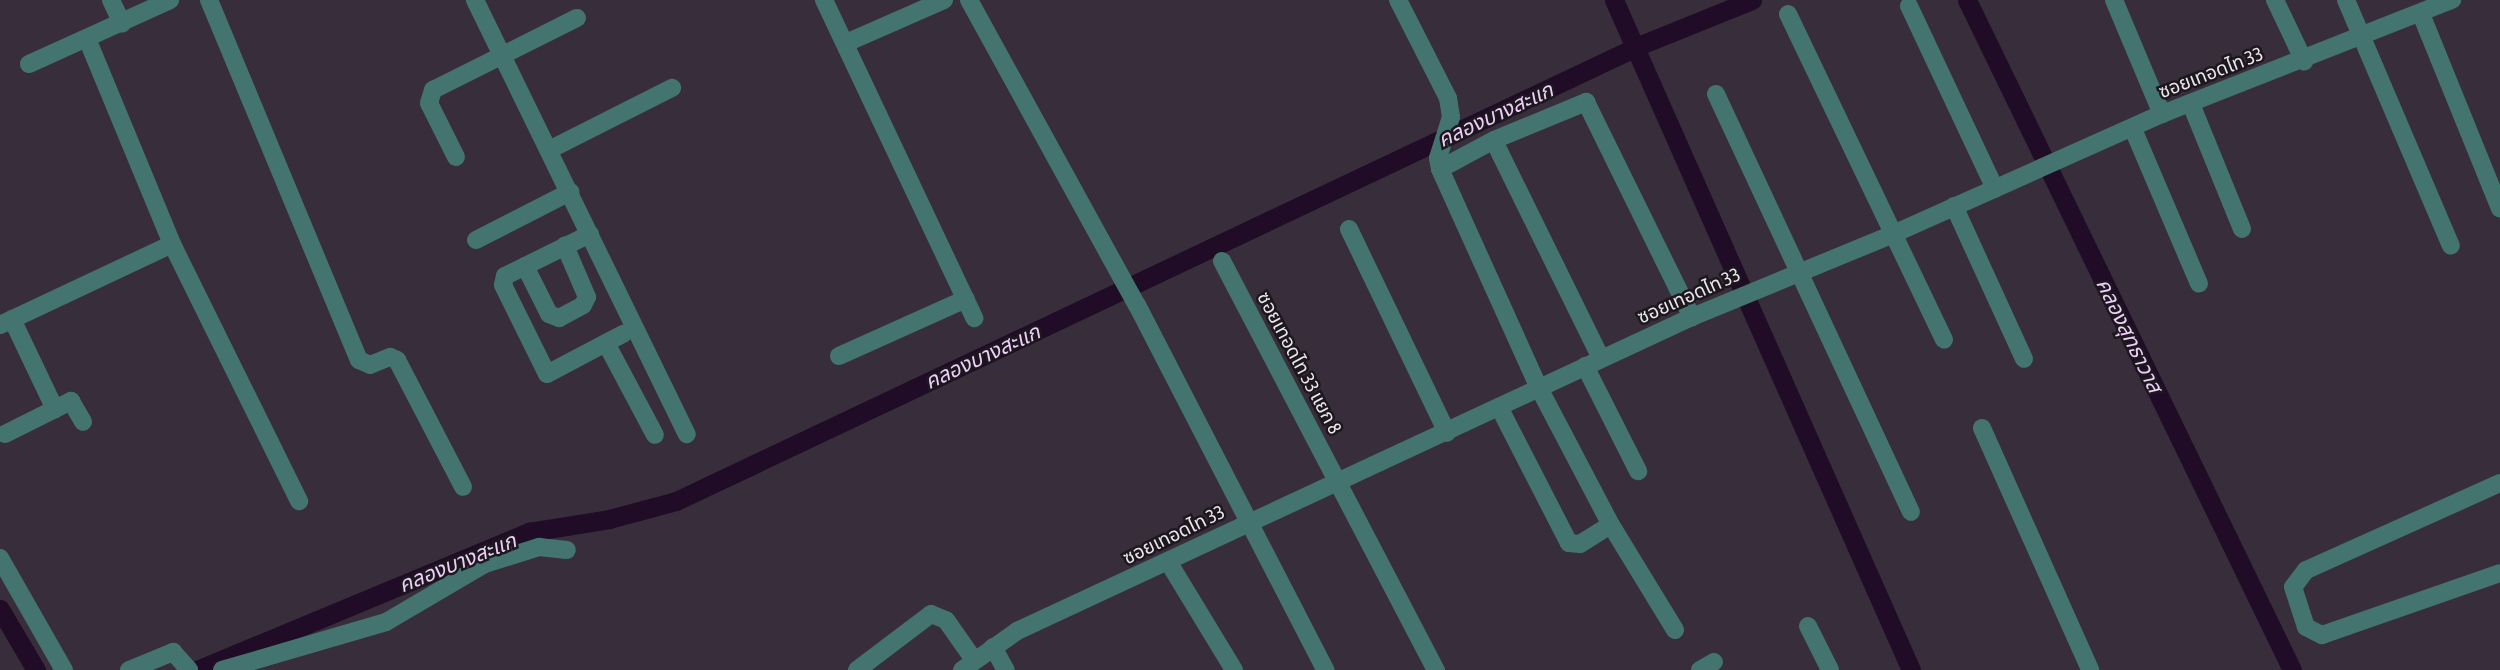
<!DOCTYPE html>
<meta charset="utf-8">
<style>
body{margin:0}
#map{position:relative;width:2500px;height:670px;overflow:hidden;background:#382e3b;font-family:"Asap Condensed","Noto Sans Thai",sans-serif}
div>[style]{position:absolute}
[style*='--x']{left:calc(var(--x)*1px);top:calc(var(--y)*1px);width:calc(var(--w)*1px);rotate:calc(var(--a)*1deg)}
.canal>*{height:19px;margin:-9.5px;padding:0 9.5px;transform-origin:9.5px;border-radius:9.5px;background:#200c27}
.minor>*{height:18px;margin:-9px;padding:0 9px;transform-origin:9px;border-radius:9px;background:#447470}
span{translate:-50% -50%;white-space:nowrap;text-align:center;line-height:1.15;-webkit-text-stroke:5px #1c181e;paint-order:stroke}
.street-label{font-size:19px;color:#ebe5ed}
.water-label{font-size:21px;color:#efcefb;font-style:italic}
</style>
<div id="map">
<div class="canal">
<div style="--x:1614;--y:0;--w:733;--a:66.09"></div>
<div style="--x:1967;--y:0;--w:745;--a:64.12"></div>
<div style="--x:0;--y:609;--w:71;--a:59.5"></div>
<div style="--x:197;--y:670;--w:360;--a:-22.6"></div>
<div style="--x:529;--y:532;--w:81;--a:-9.2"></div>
<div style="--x:609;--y:519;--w:69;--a:-15"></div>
<div style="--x:676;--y:501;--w:1064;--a:-25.31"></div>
<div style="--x:1638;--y:46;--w:123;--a:-22"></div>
</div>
<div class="minor">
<div style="--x:111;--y:0;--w:26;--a:65"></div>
<div style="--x:209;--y:0;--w:390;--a:67.4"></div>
<div style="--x:359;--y:360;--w:12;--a:24"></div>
<div style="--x:370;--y:365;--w:22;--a:-22"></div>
<div style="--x:390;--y:357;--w:8;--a:23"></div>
<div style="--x:397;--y:360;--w:143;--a:62.5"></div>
<div style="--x:475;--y:0;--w:483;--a:64"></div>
<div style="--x:824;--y:0;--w:352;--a:64.7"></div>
<div style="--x:969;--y:0;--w:348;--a:61.2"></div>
<div style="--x:1137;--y:305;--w:411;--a:62.7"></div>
<div style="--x:1398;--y:0;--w:110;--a:63"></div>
<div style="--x:1448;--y:98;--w:19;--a:81"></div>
<div style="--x:1451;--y:117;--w:43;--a:107.6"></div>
<div style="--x:1438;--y:158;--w:11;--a:80"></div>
<div style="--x:1440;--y:169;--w:240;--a:65.7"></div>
<div style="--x:1539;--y:388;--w:155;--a:62.3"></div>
<div style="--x:1611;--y:525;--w:123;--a:58.6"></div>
<div style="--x:2114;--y:0;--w:124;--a:67.2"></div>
<div style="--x:2275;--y:0;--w:68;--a:64.6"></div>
<div style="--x:2346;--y:0;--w:267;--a:66.9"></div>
<div style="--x:1909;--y:6;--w:202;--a:64.8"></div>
<div style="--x:1788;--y:14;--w:361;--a:64.4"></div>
<div style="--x:2421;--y:14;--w:210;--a:67.9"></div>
<div style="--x:88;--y:41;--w:220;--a:67.5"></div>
<div style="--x:172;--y:244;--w:287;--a:63.7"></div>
<div style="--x:846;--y:43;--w:107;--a:-23.7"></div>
<div style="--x:29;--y:64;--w:155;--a:-24.4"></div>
<div style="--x:1716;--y:94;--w:461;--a:65"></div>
<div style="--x:2191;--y:104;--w:135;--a:67.8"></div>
<div style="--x:2133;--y:129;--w:168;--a:66.9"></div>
<div style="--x:1494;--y:141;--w:242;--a:63.8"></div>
<div style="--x:549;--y:150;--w:138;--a:-26.8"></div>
<div style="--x:456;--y:157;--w:60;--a:-116.6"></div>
<div style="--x:429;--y:103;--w:14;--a:-73"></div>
<div style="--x:433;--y:90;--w:161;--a:-26.6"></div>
<div style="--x:1440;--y:169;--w:61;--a:-28.2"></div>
<div style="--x:1494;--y:140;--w:100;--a:-22.4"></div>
<div style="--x:1586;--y:102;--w:240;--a:63.8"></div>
<div style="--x:1954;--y:206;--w:168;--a:65.4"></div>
<div style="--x:1349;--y:229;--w:226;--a:64.3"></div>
<div style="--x:590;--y:234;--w:95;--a:153.7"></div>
<div style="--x:505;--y:276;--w:9;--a:103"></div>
<div style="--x:503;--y:285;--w:99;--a:63.7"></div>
<div style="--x:547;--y:374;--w:86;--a:-27.8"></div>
<div style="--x:476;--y:240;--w:106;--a:-27.1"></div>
<div style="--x:1222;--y:261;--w:462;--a:62.4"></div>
<div style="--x:525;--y:266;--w:54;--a:63.4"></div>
<div style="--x:549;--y:314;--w:11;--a:22"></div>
<div style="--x:559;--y:318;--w:27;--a:-28"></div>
<div style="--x:583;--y:305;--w:9;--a:-63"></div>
<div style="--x:587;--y:297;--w:56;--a:-113.3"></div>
<div style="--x:12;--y:319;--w:100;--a:64.5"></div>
<div style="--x:0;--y:325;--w:190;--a:-25.2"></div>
<div style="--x:606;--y:343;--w:104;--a:62"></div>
<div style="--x:839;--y:356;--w:139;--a:-24.2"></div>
<div style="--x:1585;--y:366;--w:118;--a:63.2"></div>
<div style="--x:1499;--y:407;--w:153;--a:62.8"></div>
<div style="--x:1569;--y:543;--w:11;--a:5"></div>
<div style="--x:1580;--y:544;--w:36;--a:-32"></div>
<div style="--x:1982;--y:428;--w:265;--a:65.9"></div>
<div style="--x:5;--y:434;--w:74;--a:-26.6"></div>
<div style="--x:71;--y:401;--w:24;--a:60"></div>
<div style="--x:2500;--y:483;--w:213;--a:155.8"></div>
<div style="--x:2306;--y:570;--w:21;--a:127"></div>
<div style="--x:2293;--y:587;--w:42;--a:72"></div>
<div style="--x:2306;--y:627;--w:18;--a:27"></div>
<div style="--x:2322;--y:635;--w:188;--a:-19.2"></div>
<div style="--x:0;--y:558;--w:129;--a:60.3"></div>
<div style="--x:1169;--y:563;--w:125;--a:58.7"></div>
<div style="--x:1808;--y:626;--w:49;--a:63.4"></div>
<div style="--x:993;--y:647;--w:26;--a:61"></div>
<div style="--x:129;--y:670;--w:48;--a:-22.2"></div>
<div style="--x:173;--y:652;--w:24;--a:48"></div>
<div style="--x:222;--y:670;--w:171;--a:-16.3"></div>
<div style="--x:386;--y:622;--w:115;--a:-30.4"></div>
<div style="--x:485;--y:564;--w:57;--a:-17.5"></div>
<div style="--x:539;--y:547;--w:28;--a:6"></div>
<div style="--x:857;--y:670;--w:93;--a:-37.1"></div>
<div style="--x:931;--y:614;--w:16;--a:22"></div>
<div style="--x:946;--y:620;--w:49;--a:55"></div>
<div style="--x:962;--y:670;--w:67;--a:-35.3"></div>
<div style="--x:1017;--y:631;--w:744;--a:-24.95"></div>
<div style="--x:1692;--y:317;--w:215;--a:-22.4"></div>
<div style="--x:1891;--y:235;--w:297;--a:-24.1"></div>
<div style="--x:2162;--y:114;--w:312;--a:-21.5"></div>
<div style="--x:1700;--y:670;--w:16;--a:-30"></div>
</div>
<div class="street-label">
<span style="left:2211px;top:73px;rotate:-21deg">ซอยเทอดไท 33</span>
<span style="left:1689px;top:296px;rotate:-24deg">ซอยเทอดไท 33</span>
<span style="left:1299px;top:363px;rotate:62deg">ซอยเทอดไท 33 แยก 8</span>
<span style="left:1174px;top:535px;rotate:-26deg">ซอยเทอดไท 33</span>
</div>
<div class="water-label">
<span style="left:1495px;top:114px;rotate:-25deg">คลองบางสะแก</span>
<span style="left:2130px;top:335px;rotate:64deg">คลองสุทธาวาส</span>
<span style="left:982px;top:356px;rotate:-25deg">คลองบางสะแก</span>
<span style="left:457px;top:562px;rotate:-22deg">คลองบางสะแก</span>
</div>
</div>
